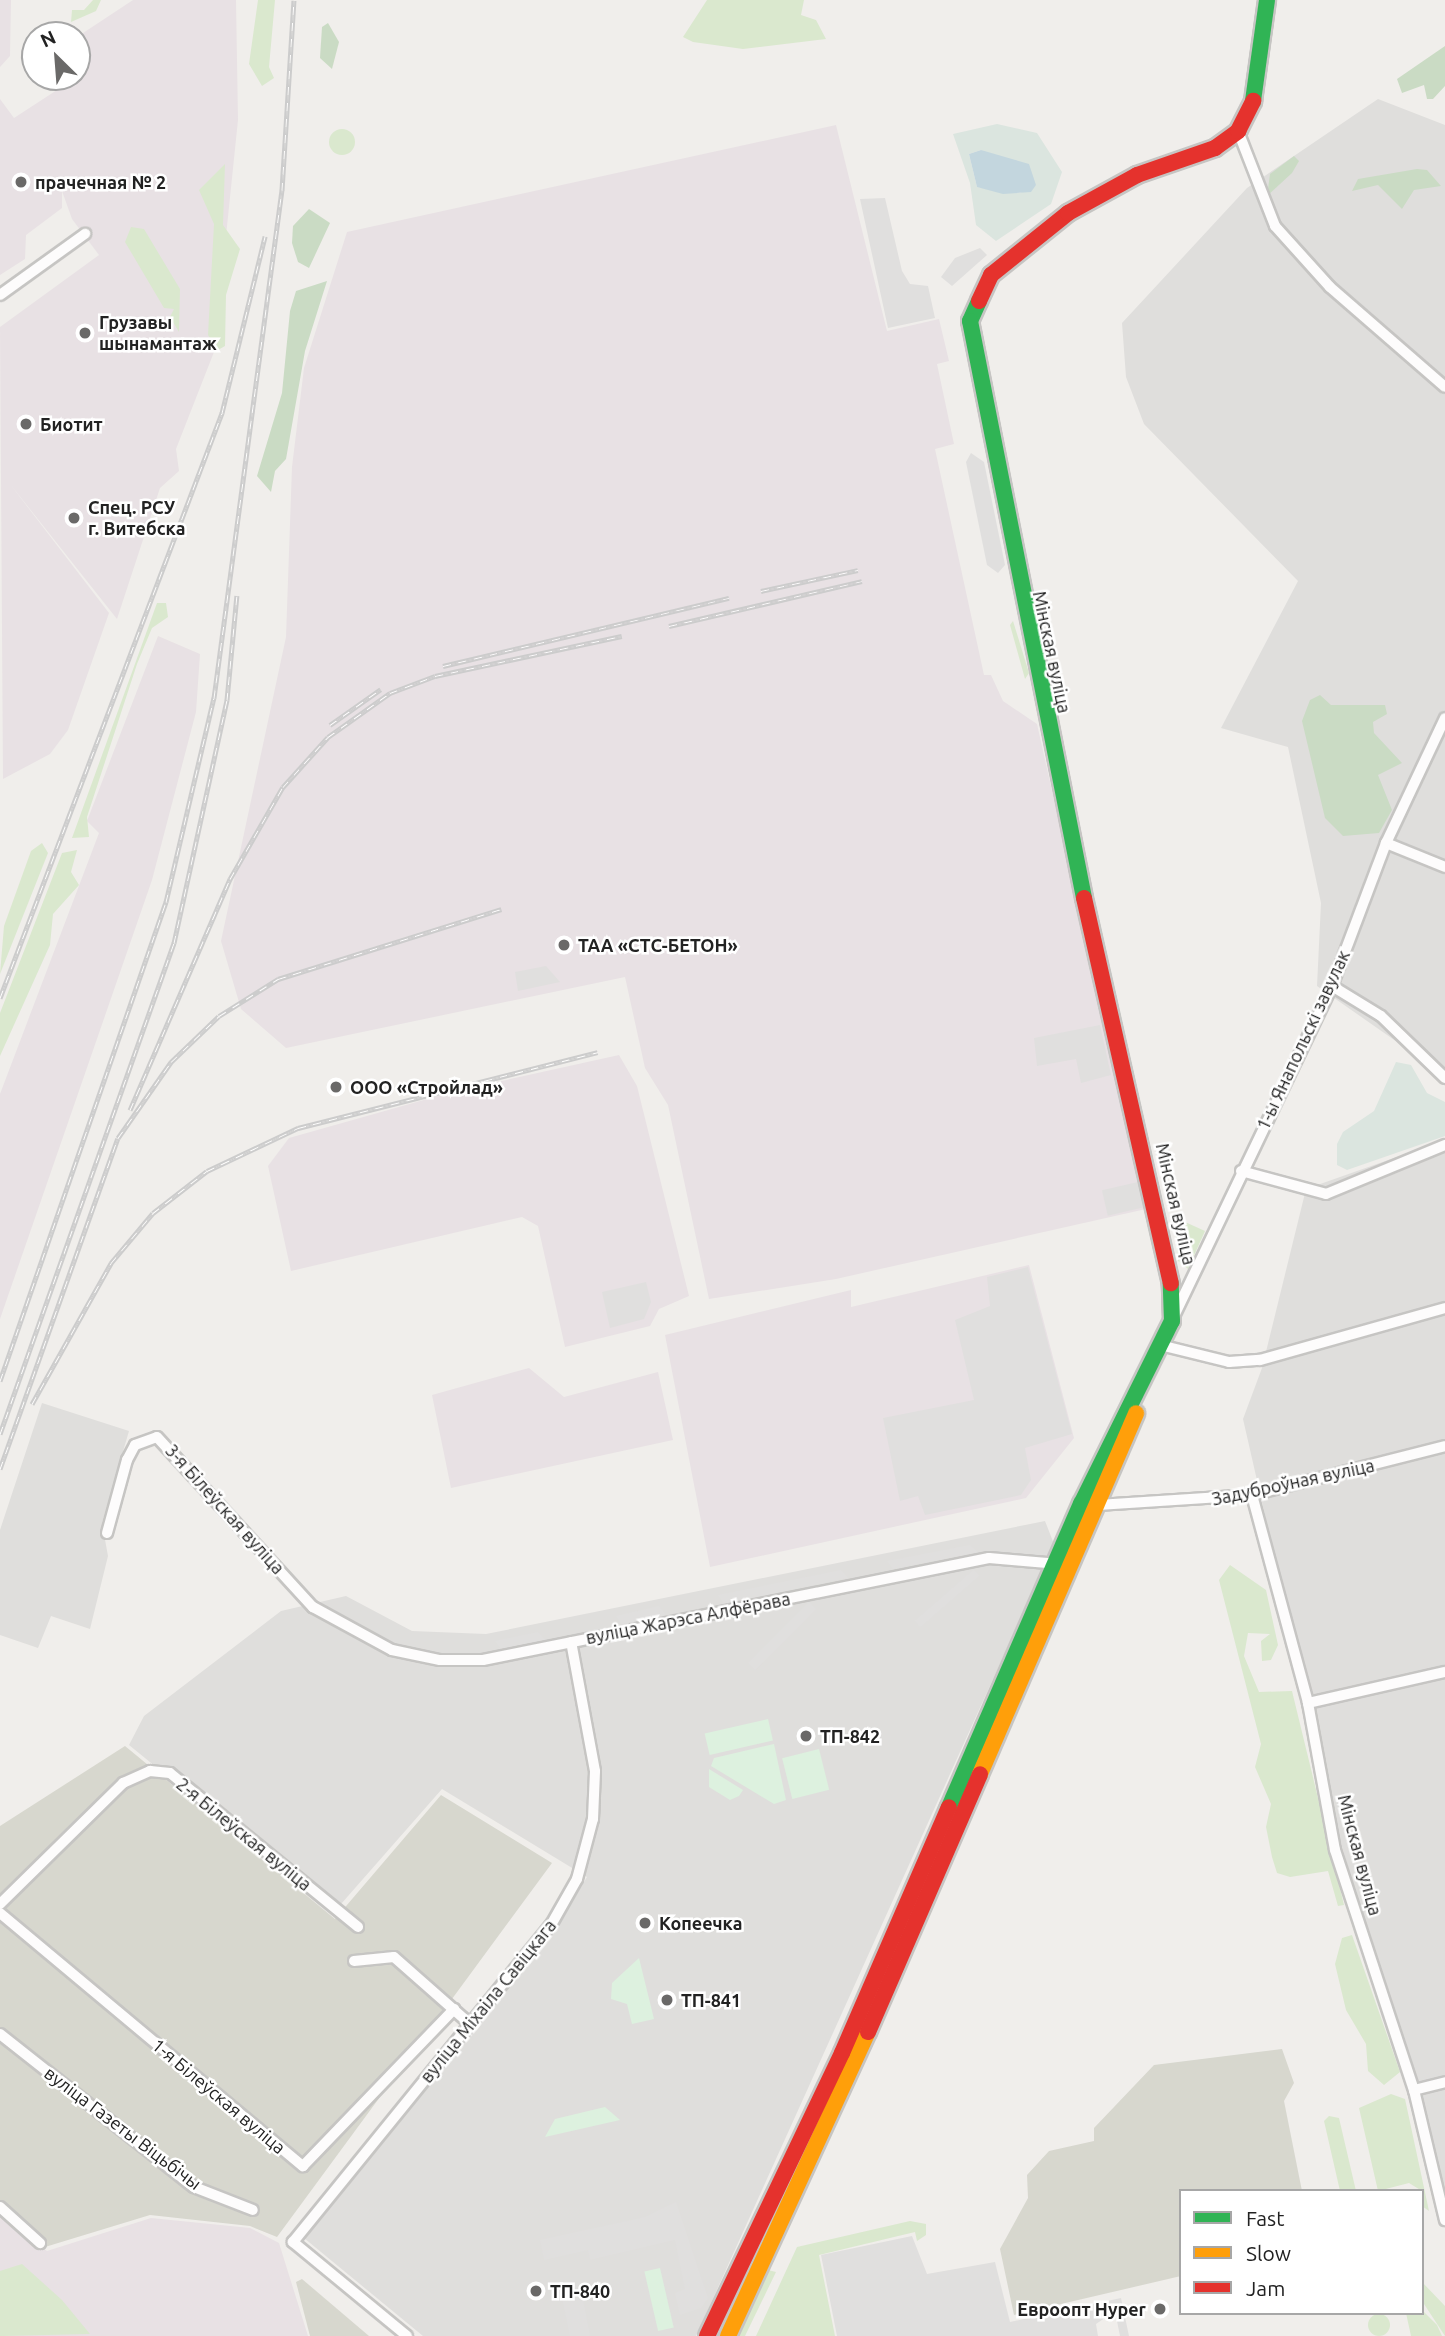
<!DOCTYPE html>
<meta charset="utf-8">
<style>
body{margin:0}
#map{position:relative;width:1445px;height:2336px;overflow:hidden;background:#f0eeeb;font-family:Ubuntu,sans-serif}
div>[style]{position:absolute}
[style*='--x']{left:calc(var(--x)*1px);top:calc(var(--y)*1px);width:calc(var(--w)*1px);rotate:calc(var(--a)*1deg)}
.residential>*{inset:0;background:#dfdedc}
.industrial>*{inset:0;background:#e8e1e4}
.construction>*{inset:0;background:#d7d7ce}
.grass>*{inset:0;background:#dae8ce}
.round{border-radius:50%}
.forest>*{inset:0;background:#cadbc4}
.wetland>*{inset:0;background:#dbe5df}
.park>*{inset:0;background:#ddf1df;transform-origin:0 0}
.parking>*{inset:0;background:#e0dfde;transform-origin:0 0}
.water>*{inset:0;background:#c3d6de}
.roads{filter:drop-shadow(2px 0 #c6c5c3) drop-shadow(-2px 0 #c6c5c3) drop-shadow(0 2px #c6c5c3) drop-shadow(0 -2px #c6c5c3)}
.street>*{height:10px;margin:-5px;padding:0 5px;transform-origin:5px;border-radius:5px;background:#fdfcfc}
.fast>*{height:16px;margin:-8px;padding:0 8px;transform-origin:8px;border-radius:8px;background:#30b455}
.slow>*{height:16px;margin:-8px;padding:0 8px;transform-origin:8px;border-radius:8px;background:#ff9f0a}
.jam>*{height:16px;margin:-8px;padding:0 8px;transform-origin:8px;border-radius:8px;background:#e5322d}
.rail>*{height:5px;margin-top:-2.5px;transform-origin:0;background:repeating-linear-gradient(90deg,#fff 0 8px,#ccc 0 16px);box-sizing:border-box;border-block:2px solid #ccc}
.dots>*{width:19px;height:19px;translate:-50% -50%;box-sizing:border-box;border:4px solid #fff;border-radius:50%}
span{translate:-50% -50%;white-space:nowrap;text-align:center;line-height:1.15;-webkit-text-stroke:5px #fff;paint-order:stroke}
.poi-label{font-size:18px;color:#222;font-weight:700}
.left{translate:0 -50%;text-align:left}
.right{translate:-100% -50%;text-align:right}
.street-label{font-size:18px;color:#222}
.legend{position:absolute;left:1179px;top:2189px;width:245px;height:126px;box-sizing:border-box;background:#fff;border:2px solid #a7a7a7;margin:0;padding:9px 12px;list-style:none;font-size:21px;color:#222}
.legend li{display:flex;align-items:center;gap:14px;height:35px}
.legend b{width:35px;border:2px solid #a7a7a7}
.north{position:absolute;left:21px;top:21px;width:70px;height:70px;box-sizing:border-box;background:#fff;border:2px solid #a7a7a7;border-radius:50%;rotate:335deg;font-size:19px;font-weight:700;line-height:28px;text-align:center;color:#222}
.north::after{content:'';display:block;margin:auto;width:24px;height:32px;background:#6a6968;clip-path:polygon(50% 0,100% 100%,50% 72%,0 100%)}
</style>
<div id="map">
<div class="residential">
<div style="clip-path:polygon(1378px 99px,1445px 125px,1445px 1086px,1410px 1051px,1317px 986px,1321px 903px,1288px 747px,1221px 728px,1298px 581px,1144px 424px,1126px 377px,1122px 323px,1247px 188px)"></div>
<div style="clip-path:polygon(1445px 1140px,1445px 2205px,1335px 1822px,1243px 1419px,1262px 1368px,1306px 1189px)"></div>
<div style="clip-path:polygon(42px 1403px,129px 1431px,102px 1523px,108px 1556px,90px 1629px,51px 1616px,38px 1648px,0 1635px,0 1530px)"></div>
<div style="clip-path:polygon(1045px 1521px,1054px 1544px,696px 2336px,423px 2336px,304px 2238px,548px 1940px,587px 1877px,442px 1789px,334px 1912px,129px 1745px,144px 1716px,281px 1611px,346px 1596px,412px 1631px,486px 1634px)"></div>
</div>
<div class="industrial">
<div style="clip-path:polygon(0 0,11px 0,10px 56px,0 67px)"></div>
<div style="clip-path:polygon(133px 0,236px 0,238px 120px,214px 352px,176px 449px,179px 471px,160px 488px,117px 619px,10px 484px,109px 613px,68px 730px,50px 754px,3px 779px,0 327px,99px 255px,72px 219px,62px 191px,62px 208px,26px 235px,25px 259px,0 275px,0 99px,14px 118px,77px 77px,77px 37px)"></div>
<div style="clip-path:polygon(836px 125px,887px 331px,939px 319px,949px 361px,937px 364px,954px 444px,935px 449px,984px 675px,991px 675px,1003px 701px,1037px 724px,1146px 1209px,836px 1279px,709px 1299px,668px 1105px,645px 1068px,625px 977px,286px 1048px,241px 1009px,221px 941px,286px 637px,292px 467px,304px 368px,347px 232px)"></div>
<div style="clip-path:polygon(158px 636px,200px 654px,196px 712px,152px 880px,0 1319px,0 1094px,99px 833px,87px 821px)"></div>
<div style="clip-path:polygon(619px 1055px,637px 1086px,689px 1296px,659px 1309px,650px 1326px,565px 1347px,538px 1226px,522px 1217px,291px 1271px,268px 1166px,289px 1138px,452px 1092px)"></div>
<div style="clip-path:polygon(1029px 1265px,1074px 1438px,1026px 1498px,710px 1567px,665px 1335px,851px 1290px,851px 1307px)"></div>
<div style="clip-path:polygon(529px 1368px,564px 1397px,658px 1372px,673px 1440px,451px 1488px,432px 1395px)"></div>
<div style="clip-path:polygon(0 2214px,47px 2251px,151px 2218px,250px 2228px,279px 2243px,308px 2336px,0 2336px)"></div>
</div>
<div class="construction">
<div style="clip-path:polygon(125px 1746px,335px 1919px,441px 1795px,552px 1863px,277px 2237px,250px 2226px,150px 2215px,45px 2247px,0 2203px,0 1826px)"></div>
<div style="clip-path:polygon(1282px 2049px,1294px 2083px,1284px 2101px,1302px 2191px,1181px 2191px,1181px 2276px,1014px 2315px,1000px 2249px,1028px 2198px,1027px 2175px,1049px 2151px,1094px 2141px,1094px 2128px,1154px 2065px)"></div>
<div style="clip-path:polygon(302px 2279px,369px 2336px,310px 2336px,296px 2282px)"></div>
</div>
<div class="grass">
<div style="clip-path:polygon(93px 0,101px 0,96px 11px,71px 22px,72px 10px,84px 10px)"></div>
<div style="clip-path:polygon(258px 0,275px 0,269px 67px,274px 78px,262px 86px,249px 64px)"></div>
<div style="clip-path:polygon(707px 0,804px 0,801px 15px,816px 20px,826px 39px,743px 49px,693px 42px,683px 37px)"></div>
<div class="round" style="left:329px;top:129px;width:26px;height:26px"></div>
<div style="clip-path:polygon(225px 164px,223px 225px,240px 249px,226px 295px,225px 346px,218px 350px,208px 335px,214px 224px,199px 190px)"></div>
<div style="clip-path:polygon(131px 227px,144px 229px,180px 289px,179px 332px,170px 317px,174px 309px,164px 308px,125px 242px)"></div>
<div style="clip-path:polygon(157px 603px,166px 603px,168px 617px,152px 628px,137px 664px,87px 817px,89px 837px,72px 838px)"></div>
<div style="clip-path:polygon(1013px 621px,1029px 673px,1025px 679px,1010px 625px)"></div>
<div style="clip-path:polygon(42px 843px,48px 853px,0 974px,4px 926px,31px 851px)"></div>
<div style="clip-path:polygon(77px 850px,71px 872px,79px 885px,53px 914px,50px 945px,0 1056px,0 1013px,62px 853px)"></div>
<div style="clip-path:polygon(1174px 1217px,1205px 1231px,1188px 1269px,1178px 1261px)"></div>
<div style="clip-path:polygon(1230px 1565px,1266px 1590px,1278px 1645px,1271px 1660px,1262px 1661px,1261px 1641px,1270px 1634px,1248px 1633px,1244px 1656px,1259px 1692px,1292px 1691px,1344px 1905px,1338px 1906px,1328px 1871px,1290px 1877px,1277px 1873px,1272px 1857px,1266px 1827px,1271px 1804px,1255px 1767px,1261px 1744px,1219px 1580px)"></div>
<div style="clip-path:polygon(1352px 1935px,1400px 2072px,1384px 2085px,1368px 2071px,1366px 2044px,1346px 2010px,1335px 1964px,1342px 1938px)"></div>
<div style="clip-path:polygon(1391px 2094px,1405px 2099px,1429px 2211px,1422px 2206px,1422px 2191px,1409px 2183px,1378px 2191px,1359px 2108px)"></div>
<div style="clip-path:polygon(1329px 2116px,1339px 2118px,1356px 2191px,1340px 2191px,1324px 2121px)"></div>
<div style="clip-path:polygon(910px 2221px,926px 2224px,926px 2235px,917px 2241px,915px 2232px,819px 2255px,835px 2336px,756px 2336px,797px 2247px)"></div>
<div style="clip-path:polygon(22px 2264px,62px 2300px,90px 2334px,0 2336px,0 2271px)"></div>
<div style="clip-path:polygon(768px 2270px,776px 2272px,745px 2336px,735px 2336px)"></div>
<div style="clip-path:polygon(1422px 2282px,1445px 2306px,1445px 2336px,1422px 2301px)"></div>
<div style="clip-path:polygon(1422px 2310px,1437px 2325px,1442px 2336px,1411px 2336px,1406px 2313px)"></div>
<div class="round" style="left:1368px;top:2314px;width:22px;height:22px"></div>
</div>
<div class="forest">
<div style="clip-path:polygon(328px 23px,339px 42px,332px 69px,320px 58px,322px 27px)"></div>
<div style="clip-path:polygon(1445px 46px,1445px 86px,1433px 99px,1427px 99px,1424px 85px,1402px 93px,1397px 79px)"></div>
<div style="clip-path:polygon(1294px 156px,1299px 161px,1292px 173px,1267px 196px,1270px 174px)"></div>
<div style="clip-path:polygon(1417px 169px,1427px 170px,1441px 186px,1414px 190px,1402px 209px,1378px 185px,1352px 191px,1358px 179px)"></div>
<div style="clip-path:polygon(309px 209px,330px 223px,309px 268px,298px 262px,292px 243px,293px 226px)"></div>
<div style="clip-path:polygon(327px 281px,305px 351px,286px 459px,275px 471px,271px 492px,257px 476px,282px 393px,290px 311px,296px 291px)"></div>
<div style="clip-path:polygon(1320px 695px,1331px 705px,1385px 705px,1387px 714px,1373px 722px,1374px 733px,1402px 763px,1378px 775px,1392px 810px,1379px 833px,1343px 836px,1325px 818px,1302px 721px,1310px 700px)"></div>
</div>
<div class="wetland">
<div style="clip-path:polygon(evenodd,997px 124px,1037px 133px,1062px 172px,1051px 204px,996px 241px,976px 225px,970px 183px,953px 134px,997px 124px,981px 150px,1036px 185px,1020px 193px,977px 187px,969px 154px,981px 150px)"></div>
<div style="clip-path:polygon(1396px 1062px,1411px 1065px,1427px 1093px,1445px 1102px,1445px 1136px,1347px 1170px,1337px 1165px,1337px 1144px,1343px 1132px,1374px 1111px)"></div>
</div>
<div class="park">
<div style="left:768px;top:1719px;width:22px;height:65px;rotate:77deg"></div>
<div style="clip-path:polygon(774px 1744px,786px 1800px,774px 1804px,711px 1766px,714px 1758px)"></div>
<div style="left:819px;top:1749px;width:42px;height:38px;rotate:76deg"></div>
<div style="clip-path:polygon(709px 1769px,743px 1790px,739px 1796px,730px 1800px,709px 1787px)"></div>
<div style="clip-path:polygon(639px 1958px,654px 2019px,632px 2024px,627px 2004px,611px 1999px,612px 1983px)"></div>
<div style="clip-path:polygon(605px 2107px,620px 2120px,545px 2137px,555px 2119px)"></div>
<div style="left:660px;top:2268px;width:61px;height:16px;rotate:77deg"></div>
</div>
<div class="parking">
<div style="clip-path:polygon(885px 198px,902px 271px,910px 284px,928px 286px,935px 318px,888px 328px,860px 199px)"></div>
<div style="clip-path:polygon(980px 248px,987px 255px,952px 286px,941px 277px,955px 258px)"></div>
<div style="clip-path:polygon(971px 453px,984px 462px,1005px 565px,998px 573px,987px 565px,966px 462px)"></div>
<div style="clip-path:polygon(546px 966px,560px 982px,518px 991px,515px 972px)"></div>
<div style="clip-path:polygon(1100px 1025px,1111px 1075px,1081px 1083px,1076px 1059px,1037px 1066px,1034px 1038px)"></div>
<div style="left:1138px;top:1182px;width:26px;height:37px;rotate:77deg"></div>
<div style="clip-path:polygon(1028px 1267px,1072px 1434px,1025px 1448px,1031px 1480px,1021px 1495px,925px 1515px,918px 1496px,900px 1501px,883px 1418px,974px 1400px,955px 1320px,990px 1306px,987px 1277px)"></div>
<div style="clip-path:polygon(646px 1282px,651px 1302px,644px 1319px,610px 1328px,602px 1292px)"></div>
<div style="clip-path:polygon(970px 1545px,978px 1552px,893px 1569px,887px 1561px)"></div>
<div style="left:974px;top:1569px;width:9px;height:79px;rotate:49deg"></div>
<div style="clip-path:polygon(841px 1570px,848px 1578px,724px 1604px,718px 1595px)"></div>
<div style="left:809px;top:1602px;width:10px;height:86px;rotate:45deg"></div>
<div style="clip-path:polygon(659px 1606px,666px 1615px,622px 1625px,616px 1616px)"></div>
<div style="clip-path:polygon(538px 1632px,545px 1640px,501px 1649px,495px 1641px)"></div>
<div style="clip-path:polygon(676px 2202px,708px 2298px,701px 2308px,680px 2315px,675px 2293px,685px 2289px,675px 2240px,590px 2260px,588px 2250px,544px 2260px,540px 2240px,645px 2217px)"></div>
<div style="clip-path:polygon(912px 2236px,927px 2274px,995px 2262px,1010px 2322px,1121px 2298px,1129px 2336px,1120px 2336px,1115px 2311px,1096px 2324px,1098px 2336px,837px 2336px,821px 2255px)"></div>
<div style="clip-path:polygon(581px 2288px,590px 2336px,570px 2336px,561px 2293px)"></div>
</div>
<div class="water">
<div style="clip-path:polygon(981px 150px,1029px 164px,1036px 185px,1031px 192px,1003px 194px,977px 187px,969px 154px)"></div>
</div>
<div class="roads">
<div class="street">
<div style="--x:1238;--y:131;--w:102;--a:68.7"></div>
<div style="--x:1275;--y:226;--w:82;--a:48"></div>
<div style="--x:1330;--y:287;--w:152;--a:41"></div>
<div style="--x:0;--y:295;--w:105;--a:-35.7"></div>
<div style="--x:1386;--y:843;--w:64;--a:22.1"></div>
<div style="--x:1332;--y:986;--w:57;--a:31.5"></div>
<div style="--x:1381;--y:1016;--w:89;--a:44.1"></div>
<div style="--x:1241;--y:1171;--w:88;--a:15.1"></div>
<div style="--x:1326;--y:1194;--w:129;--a:-22.4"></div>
<div style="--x:1174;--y:1316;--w:366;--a:-64.4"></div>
<div style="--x:1332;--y:986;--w:153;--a:-69.3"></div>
<div style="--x:1386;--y:843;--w:138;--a:-64.7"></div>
<div style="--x:1164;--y:1346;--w:67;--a:13.8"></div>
<div style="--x:1229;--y:1362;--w:31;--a:-4"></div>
<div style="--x:1260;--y:1360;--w:192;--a:-15.7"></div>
<div style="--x:1252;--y:1495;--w:215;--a:74.9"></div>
<div style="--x:1308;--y:1703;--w:149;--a:79.6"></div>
<div style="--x:1335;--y:1850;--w:253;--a:71.8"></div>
<div style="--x:1414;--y:2090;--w:134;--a:76.6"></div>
<div style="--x:1098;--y:1505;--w:154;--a:-3.7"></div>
<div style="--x:1252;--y:1495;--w:199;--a:-14.2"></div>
<div style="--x:107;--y:1533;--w:76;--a:-74.7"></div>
<div style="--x:127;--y:1460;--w:17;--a:-62"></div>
<div style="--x:135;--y:1445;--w:23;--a:-20"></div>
<div style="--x:157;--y:1437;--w:231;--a:47.5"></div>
<div style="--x:313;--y:1607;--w:90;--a:28.6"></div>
<div style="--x:392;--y:1650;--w:49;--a:11.8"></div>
<div style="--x:440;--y:1660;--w:43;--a:0"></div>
<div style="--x:483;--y:1660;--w:516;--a:-11.4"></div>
<div style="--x:989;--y:1558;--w:70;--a:4.9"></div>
<div style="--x:1308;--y:1703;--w:140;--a:-12.8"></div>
<div style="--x:0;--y:1904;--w:173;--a:-44.5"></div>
<div style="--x:123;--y:1783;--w:30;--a:-24"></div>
<div style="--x:150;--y:1771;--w:20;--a:6"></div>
<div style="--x:170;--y:1773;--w:243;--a:39.3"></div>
<div style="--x:0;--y:1913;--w:395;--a:39.9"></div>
<div style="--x:303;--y:2166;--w:218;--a:-46.1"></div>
<div style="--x:354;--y:1961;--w:40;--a:-5.7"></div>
<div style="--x:394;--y:1957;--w:101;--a:41.4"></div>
<div style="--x:0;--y:2034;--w:247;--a:38.3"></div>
<div style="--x:194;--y:2187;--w:63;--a:21.3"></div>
<div style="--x:1414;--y:2090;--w:32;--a:-14"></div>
<div style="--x:0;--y:2207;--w:54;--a:42"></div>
<div style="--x:407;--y:2336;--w:148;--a:-140.5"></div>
<div style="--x:293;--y:2242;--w:409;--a:-50.9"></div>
<div style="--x:551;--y:1925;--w:53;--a:-60.5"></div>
<div style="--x:577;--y:1879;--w:62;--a:-75.1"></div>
<div style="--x:593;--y:1819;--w:48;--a:-87.6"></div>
<div style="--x:595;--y:1771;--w:131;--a:-100.5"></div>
</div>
<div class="fast">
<div style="--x:1253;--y:101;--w:102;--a:-82.1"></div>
<div style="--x:979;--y:301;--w:22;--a:114"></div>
<div style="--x:970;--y:321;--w:588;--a:78.82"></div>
<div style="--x:949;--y:1807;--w:331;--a:-66.5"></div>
<div style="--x:1081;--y:1504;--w:204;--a:-63.6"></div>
<div style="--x:1172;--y:1321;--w:38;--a:-92"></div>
</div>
<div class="slow">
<div style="--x:980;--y:1774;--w:393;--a:-66.6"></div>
<div style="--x:728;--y:2336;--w:335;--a:-65.3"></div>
</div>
<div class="jam">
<div style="--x:979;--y:301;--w:29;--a:-65"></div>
<div style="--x:991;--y:275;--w:99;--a:-38.8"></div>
<div style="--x:1068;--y:213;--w:79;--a:-28.8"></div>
<div style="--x:1137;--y:175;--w:83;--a:-19.1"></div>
<div style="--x:1215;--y:148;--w:29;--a:-36"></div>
<div style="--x:1238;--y:131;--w:34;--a:-63"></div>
<div style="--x:1084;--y:898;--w:395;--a:77.3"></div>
<div style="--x:868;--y:2032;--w:281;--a:-66.5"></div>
<div style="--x:707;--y:2336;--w:314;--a:-64.5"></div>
<div style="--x:842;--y:2053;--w:268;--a:-66.5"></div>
</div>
</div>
<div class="rail">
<div style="--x:761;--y:591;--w:99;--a:-12.2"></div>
<div style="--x:669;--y:626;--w:198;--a:-13.1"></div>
<div style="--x:443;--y:666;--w:294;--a:-13.4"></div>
<div style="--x:330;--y:725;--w:62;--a:-35.2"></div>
<div style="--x:0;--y:998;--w:626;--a:-69.22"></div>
<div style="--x:222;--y:413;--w:182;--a:-76.3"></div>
<div style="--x:130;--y:1110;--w:252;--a:-66.6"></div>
<div style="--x:230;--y:879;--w:106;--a:-60.1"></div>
<div style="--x:283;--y:787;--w:67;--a:-48"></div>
<div style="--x:328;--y:737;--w:76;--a:-35.4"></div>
<div style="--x:390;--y:693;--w:48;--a:-20.7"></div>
<div style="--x:435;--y:676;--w:191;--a:-12.1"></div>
<div style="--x:0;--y:1381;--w:507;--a:-70.89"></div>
<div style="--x:166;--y:902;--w:210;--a:-76.8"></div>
<div style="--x:214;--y:698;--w:513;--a:-82.38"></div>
<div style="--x:282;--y:190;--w:190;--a:-86.4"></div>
<div style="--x:32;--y:1404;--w:162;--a:-60.7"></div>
<div style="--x:111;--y:1263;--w:65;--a:-50"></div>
<div style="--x:153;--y:1213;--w:68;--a:-37.9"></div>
<div style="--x:207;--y:1171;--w:101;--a:-25.3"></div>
<div style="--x:298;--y:1128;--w:309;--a:-14.2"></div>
<div style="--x:0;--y:1434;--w:521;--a:-70.49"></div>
<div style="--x:174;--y:943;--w:249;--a:-77.7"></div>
<div style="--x:227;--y:700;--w:105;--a:-84.6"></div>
<div style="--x:0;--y:1469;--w:351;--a:-70.4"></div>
<div style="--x:118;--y:1138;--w:93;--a:-55.1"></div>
<div style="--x:171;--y:1062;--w:66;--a:-43.8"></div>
<div style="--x:219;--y:1016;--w:70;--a:-32.1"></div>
<div style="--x:278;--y:979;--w:234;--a:-17.4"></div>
</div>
<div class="dots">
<div style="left:21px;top:182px;background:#6a6968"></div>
<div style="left:85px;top:333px;background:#6a6968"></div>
<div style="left:26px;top:424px;background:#6a6968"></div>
<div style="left:74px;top:518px;background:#6a6968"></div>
<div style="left:564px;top:945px;background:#6a6968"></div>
<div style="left:336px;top:1087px;background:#6a6968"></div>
<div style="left:806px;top:1736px;background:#6a6968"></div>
<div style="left:645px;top:1923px;background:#6a6968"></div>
<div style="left:667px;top:2000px;background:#6a6968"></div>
<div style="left:536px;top:2291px;background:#6a6968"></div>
<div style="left:1160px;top:2309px;background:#6a6968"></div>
</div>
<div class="poi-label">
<span class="left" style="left:35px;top:182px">прачечная № 2</span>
<span class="left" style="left:99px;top:333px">Грузавы<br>шынамантаж</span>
<span class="left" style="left:40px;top:424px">Биотит</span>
<span class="left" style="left:88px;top:518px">Спец. РСУ<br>г. Витебска</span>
<span class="left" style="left:578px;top:945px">ТАА «СТС-БЕТОН»</span>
<span class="left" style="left:350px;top:1087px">ООО «Стройлад»</span>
<span class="left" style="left:820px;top:1736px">ТП-842</span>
<span class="left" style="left:659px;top:1923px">Копеечка</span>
<span class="left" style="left:681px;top:2000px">ТП-841</span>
<span class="left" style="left:550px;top:2291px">ТП-840</span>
<span class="right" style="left:1146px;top:2309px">Евроопт Hyper</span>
</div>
<div class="street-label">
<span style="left:1052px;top:652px;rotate:78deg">Мінская вуліца</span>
<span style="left:1303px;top:1040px;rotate:-65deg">1-ы Янапольскі завулак</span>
<span style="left:1176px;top:1204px;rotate:77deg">Мінская вуліца</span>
<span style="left:1293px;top:1482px;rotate:-12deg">Задуброўная вуліца</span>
<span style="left:225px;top:1509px;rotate:48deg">3-я Білеўская вуліца</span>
<span style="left:688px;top:1618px;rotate:-11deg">вуліца Жарэса Алфёрава</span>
<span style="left:244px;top:1834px;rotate:39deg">2-я Білеўская вуліца</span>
<span style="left:1360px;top:1855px;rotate:75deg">Мінская вуліца</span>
<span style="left:488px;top:2001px;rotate:-51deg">вуліца Міхаіла Савіцкага</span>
<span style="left:219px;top:2096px;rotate:40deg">1-я Білеўская вуліца</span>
<span style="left:123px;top:2128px;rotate:37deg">вуліца Газеты Віцьбічы</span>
</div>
<ul class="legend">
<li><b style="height:9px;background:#30b455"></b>Fast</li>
<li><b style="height:9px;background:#ff9f0a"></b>Slow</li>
<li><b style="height:9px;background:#e5322d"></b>Jam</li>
</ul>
<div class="north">N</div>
</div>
